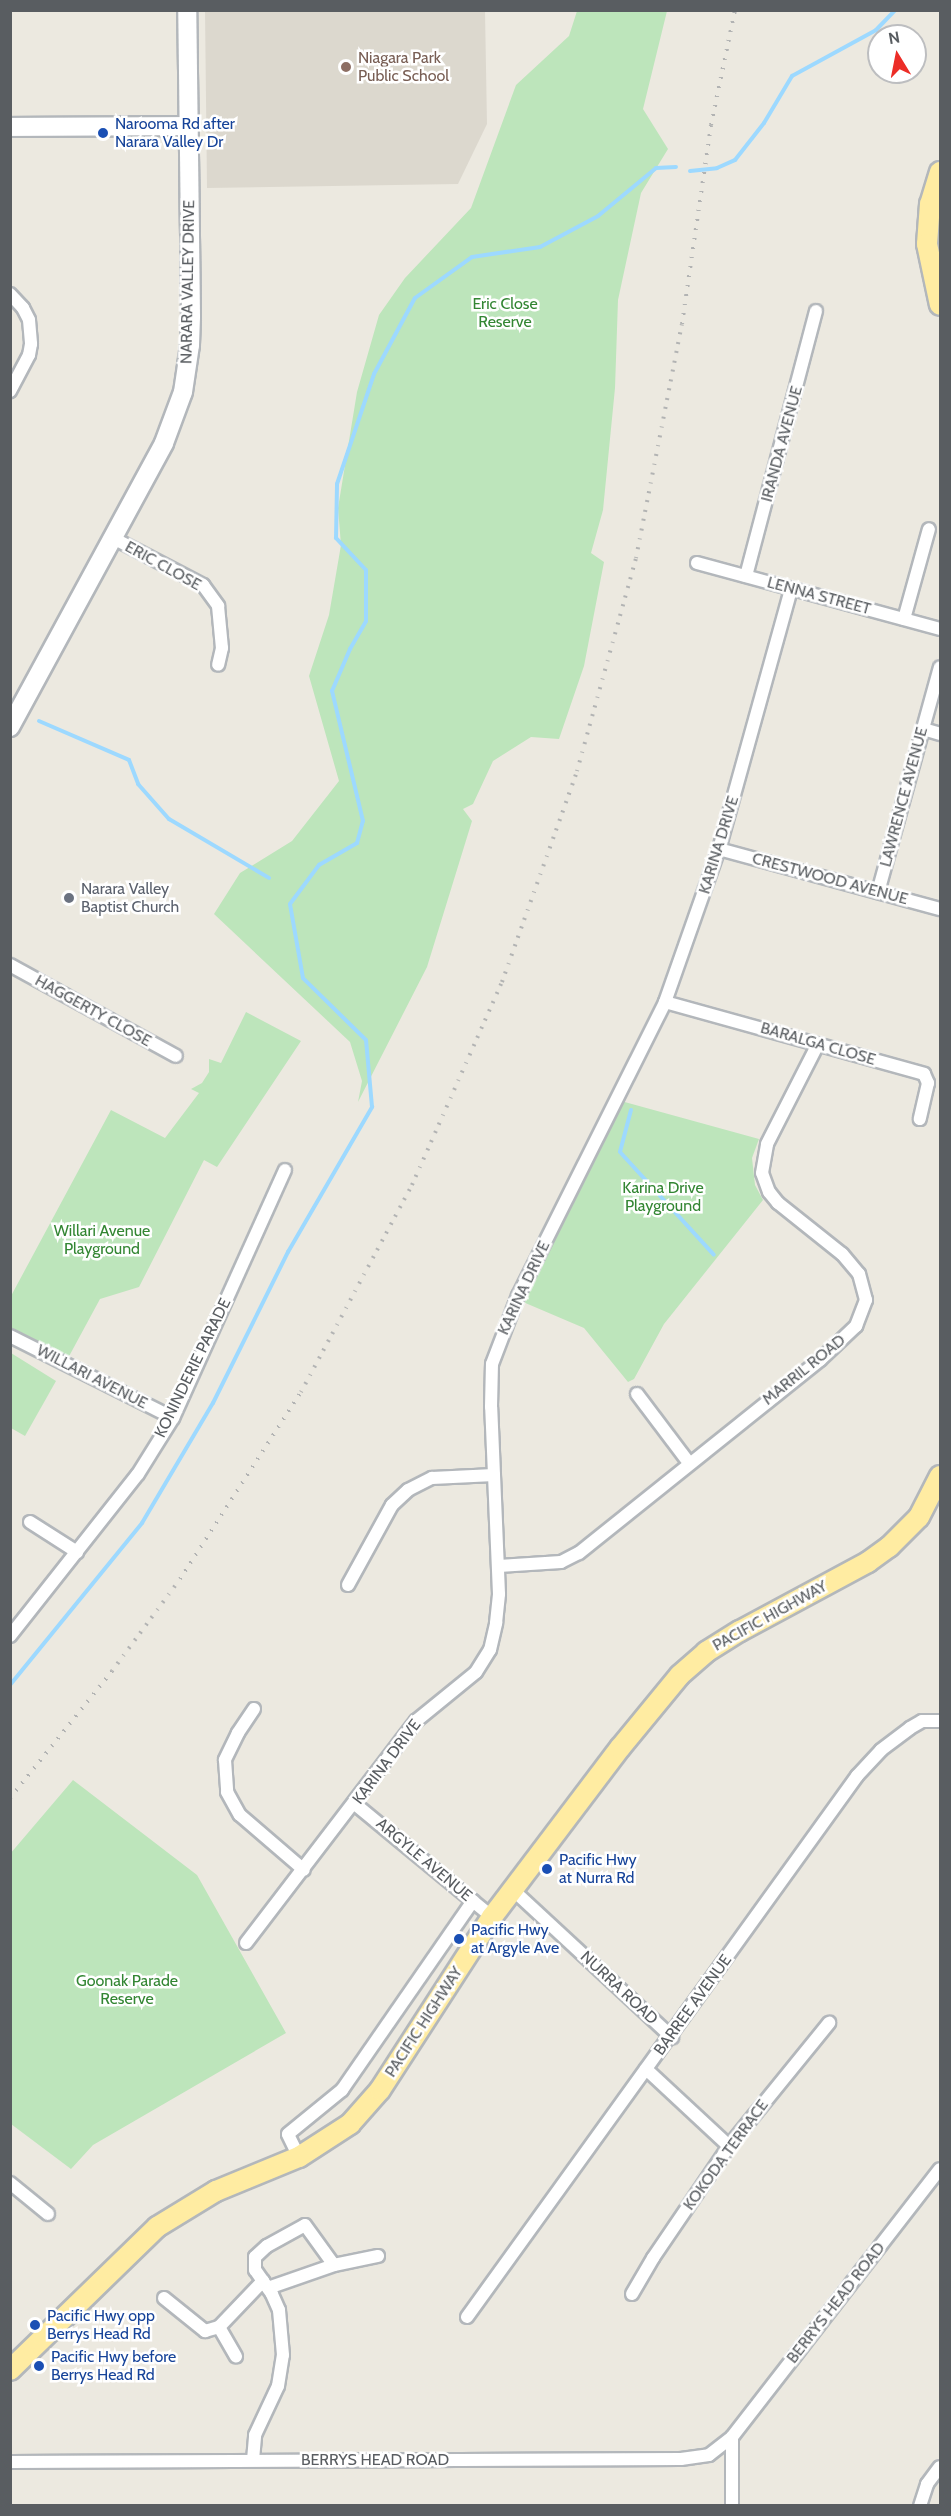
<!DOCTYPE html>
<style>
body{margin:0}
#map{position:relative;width:951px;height:2516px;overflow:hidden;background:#ece9e0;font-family:Cabin,sans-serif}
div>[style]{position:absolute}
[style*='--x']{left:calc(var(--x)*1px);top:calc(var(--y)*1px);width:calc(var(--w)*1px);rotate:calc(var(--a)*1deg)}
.education>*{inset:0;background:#dcd8ce}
.green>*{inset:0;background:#bde5bb}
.stream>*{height:4px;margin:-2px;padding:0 2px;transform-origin:2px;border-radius:2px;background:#9dd9ff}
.roads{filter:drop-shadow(2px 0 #b3b7bb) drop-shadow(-2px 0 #b3b7bb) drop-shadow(0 2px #b3b7bb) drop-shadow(0 -2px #b3b7bb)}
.street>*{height:12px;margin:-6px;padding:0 6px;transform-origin:6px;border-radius:6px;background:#fff}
.secondary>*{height:18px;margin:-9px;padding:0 9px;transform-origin:9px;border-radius:9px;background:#fff}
.primary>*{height:20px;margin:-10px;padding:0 10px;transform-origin:10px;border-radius:10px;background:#ffeca2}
.rail>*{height:4px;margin-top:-2px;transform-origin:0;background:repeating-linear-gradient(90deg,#b2b3b3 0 1.5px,transparent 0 9.5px)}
.dots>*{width:16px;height:16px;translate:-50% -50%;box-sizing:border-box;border:3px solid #fff;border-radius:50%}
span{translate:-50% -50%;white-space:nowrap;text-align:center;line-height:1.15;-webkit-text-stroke:5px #fff;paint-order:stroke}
.education-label{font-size:16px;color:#785e54}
.left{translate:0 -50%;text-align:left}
.transit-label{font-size:16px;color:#164399}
.street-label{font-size:16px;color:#595d61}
.park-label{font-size:16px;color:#338633}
.worship-label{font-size:16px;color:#5b616d}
.frame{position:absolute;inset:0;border:12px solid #595d61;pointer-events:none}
.north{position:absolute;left:867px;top:24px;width:60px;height:60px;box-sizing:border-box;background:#fff;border:2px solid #bdbec0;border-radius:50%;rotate:350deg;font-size:16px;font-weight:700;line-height:24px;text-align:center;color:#595d61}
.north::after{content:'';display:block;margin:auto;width:21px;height:27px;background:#ec2d27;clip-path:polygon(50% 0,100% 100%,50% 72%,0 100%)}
</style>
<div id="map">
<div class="education">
<div style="clip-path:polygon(205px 11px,485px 11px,487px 124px,458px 184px,207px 188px)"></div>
</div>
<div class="green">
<div style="clip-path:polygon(577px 11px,667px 11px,643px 109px,668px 149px,641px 193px,618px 300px,615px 388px,603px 510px,591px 553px,604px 562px,584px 666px,559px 739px,531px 737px,493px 761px,473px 804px,463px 809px,472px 821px,427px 967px,358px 1102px,362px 1081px,350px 1042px,214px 914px,240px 873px,292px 841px,339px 781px,309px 676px,329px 615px,341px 545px,338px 508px,357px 392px,379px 315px,405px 278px,471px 208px,516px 85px,569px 36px)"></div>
<div style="clip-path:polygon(246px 1012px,301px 1041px,217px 1167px,204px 1160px,139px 1287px,100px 1299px,67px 1360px,11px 1328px,11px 1296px,111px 1110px,165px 1138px,199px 1093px,191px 1089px,202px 1083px,209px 1072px,209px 1059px,221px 1063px)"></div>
<div style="clip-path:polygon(621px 1101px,759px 1139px,752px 1158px,755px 1185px,763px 1200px,664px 1324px,634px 1379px,628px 1382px,584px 1328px,523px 1302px)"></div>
<div style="clip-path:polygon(11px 1353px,56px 1381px,25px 1436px,11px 1428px)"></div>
<div style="clip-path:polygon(73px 1780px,197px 1875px,286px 2033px,93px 2145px,71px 2169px,11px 2124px,10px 1854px)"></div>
</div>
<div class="stream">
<div style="--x:690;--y:171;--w:27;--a:-6"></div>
<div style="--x:717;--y:168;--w:20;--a:-24"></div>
<div style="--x:735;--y:160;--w:47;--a:-51.9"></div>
<div style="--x:764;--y:123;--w:55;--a:-59.2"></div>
<div style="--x:792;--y:76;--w:96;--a:-28.7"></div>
<div style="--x:876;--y:30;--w:28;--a:-46"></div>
<div style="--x:39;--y:721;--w:98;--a:23.4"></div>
<div style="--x:129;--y:760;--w:26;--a:69"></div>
<div style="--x:138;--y:784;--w:47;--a:48.5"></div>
<div style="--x:169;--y:819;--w:116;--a:30.5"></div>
<div style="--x:631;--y:1110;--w:43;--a:104.7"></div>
<div style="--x:620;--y:1152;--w:139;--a:47.6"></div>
<div style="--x:10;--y:1685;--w:209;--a:-50.8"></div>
<div style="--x:142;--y:1523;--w:139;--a:-59.4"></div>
<div style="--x:213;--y:1403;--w:169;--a:-63.6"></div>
<div style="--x:288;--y:1252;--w:168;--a:-59.9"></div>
<div style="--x:372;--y:1107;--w:67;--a:-95.1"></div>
<div style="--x:366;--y:1040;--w:88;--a:-135.5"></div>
<div style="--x:303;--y:978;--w:75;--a:-100"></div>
<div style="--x:290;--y:904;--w:49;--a:-53.4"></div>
<div style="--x:319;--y:865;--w:44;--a:-30.1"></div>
<div style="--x:357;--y:843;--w:23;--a:-75"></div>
<div style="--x:363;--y:821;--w:134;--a:-103.4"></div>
<div style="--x:332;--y:691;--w:46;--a:-66.8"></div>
<div style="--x:350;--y:649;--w:32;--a:-60"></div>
<div style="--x:366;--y:621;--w:51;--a:-90"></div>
<div style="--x:366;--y:570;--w:44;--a:-133.2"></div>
<div style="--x:336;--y:538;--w:54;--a:-88.9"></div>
<div style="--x:337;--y:484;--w:116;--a:-71.4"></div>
<div style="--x:374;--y:374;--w:86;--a:-61.7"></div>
<div style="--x:415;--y:298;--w:70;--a:-35.7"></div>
<div style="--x:472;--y:257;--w:69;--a:-8.4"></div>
<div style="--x:540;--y:247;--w:66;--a:-28.1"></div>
<div style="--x:598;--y:216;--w:75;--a:-39.6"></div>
<div style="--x:656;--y:168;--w:20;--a:-3"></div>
</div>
<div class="roads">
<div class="street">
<div style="--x:10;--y:294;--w:19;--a:47"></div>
<div style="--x:23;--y:308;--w:13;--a:63"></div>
<div style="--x:29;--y:320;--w:24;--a:85"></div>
<div style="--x:31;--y:344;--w:11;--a:100"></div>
<div style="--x:29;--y:355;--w:41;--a:117.8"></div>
<div style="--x:113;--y:538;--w:102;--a:27.6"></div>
<div style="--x:203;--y:585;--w:26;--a:54"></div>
<div style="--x:218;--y:606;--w:42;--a:84.6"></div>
<div style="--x:222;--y:648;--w:17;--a:103"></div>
<div style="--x:697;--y:563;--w:252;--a:15.2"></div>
<div style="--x:746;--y:576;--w:274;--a:-75.2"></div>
<div style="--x:904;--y:619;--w:93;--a:-74.5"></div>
<div style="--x:923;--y:729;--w:18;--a:16"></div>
<div style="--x:719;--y:849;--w:229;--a:15.2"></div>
<div style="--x:878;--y:892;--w:233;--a:-74.6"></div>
<div style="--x:10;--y:965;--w:189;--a:28.7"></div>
<div style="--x:665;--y:1002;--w:269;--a:15.5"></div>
<div style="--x:924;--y:1074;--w:10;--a:66"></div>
<div style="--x:928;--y:1083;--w:37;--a:103"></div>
<div style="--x:10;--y:1336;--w:182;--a:26.7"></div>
<div style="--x:637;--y:1394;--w:86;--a:53"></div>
<div style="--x:30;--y:1522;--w:56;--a:32.6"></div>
<div style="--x:499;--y:1566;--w:62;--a:-3.7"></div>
<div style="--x:561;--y:1562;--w:20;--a:-27"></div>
<div style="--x:579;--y:1553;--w:309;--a:-38.7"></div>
<div style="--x:820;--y:1360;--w:50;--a:-43.4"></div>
<div style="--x:856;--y:1326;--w:28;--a:-69"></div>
<div style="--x:866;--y:1300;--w:27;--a:-105"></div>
<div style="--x:859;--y:1274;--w:26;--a:-130"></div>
<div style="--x:842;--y:1254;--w:82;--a:-141.4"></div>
<div style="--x:778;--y:1203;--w:14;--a:-129"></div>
<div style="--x:769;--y:1192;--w:20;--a:-110"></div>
<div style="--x:762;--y:1173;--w:29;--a:-80"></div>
<div style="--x:767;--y:1144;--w:112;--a:-63"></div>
<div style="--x:348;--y:1585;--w:91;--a:-61.2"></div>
<div style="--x:392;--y:1505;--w:22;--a:-43"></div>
<div style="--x:408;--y:1490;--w:27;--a:-27"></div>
<div style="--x:432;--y:1478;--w:62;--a:-2.8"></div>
<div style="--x:10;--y:1636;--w:206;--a:-51.7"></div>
<div style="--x:138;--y:1474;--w:66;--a:-58"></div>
<div style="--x:173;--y:1418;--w:272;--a:-65.7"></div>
<div style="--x:254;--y:1709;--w:29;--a:124"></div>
<div style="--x:238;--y:1733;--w:30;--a:116"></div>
<div style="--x:225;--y:1760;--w:32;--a:86"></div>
<div style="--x:227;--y:1792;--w:26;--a:61"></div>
<div style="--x:240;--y:1815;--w:84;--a:40.7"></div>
<div style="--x:355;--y:1804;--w:178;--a:39.5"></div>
<div style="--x:513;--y:1890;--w:217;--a:42.8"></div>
<div style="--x:246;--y:1943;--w:280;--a:-52.6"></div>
<div style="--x:416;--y:1721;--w:77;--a:-39.2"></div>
<div style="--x:476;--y:1672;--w:26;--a:-58"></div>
<div style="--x:490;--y:1650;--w:28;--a:-77"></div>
<div style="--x:496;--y:1623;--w:29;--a:-84"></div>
<div style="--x:499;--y:1594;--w:187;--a:-92.4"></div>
<div style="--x:491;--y:1407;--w:43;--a:-88.7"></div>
<div style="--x:492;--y:1364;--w:73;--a:-69.1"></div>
<div style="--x:518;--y:1296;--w:329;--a:-63.4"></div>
<div style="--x:665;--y:1002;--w:162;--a:-70.6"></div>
<div style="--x:719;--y:849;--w:270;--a:-74.5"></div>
<div style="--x:646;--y:2069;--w:113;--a:42.9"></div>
<div style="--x:299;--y:2157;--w:25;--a:-116"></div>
<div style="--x:288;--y:2134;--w:70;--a:-39.2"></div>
<div style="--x:342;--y:2090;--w:230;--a:-55.3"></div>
<div style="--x:10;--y:2183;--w:49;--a:39.2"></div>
<div style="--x:268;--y:2288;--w:70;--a:-19.2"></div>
<div style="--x:334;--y:2265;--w:45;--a:-11.6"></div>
<div style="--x:632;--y:2294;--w:42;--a:-59.7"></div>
<div style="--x:653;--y:2258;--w:135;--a:-55.8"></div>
<div style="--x:729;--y:2146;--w:159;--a:-50.9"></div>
<div style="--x:164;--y:2298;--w:53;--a:38.8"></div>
<div style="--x:205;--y:2331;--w:15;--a:-16"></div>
<div style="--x:219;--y:2327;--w:34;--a:60"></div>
<div style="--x:467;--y:2317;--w:667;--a:-54.21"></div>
<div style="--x:857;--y:1776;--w:35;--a:-47"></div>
<div style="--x:881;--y:1750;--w:36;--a:-37"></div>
<div style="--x:910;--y:1728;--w:14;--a:-30"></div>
<div style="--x:922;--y:1721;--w:18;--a:0"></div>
<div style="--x:219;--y:2327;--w:64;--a:-46.3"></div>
<div style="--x:732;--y:2437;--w:69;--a:90"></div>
<div style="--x:253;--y:2460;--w:25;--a:-85"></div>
<div style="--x:255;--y:2435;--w:54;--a:-64.9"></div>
<div style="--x:278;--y:2386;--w:31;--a:-81"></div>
<div style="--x:283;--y:2355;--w:45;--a:-95.1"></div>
<div style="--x:279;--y:2310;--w:17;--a:-114"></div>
<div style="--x:272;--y:2294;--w:29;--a:-125"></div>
<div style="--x:255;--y:2270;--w:13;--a:-90"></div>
<div style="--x:255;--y:2257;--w:16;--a:-43"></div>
<div style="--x:267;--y:2246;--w:43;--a:-28.9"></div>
<div style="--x:305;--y:2225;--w:49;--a:54.1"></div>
<div style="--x:10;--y:2462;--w:671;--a:-0.26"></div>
<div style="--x:681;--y:2459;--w:28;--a:-8"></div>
<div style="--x:709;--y:2455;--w:29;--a:-38"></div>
<div style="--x:732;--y:2437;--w:339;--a:-52.2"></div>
<div style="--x:920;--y:2506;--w:23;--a:-72"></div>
<div style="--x:927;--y:2484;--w:21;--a:-53"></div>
</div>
<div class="secondary">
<div style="--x:10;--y:127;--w:179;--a:-0.3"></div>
<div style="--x:10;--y:727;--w:323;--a:-61.5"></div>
<div style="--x:164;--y:443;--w:54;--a:-69.6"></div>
<div style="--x:183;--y:392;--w:48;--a:-81.5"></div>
<div style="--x:190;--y:345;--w:28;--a:-88"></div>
<div style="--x:191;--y:317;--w:307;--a:-90.7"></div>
</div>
<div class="primary">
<div style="--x:940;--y:172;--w:34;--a:107"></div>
<div style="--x:930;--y:204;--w:40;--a:94.3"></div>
<div style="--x:927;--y:244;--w:62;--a:78"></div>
<div style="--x:10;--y:2370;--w:205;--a:-44.2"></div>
<div style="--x:157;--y:2227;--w:69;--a:-31.4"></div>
<div style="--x:216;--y:2191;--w:90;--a:-22.3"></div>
<div style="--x:299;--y:2157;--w:61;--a:-32.9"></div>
<div style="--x:350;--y:2124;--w:45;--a:-48.6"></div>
<div style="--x:380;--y:2090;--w:206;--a:-57.1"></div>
<div style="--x:492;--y:1917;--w:212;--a:-52.9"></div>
<div style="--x:620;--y:1748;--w:94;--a:-50.6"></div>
<div style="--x:680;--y:1675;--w:35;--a:-41"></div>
<div style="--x:706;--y:1652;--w:40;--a:-32"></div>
<div style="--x:740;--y:1631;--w:145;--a:-28.3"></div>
<div style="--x:868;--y:1562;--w:26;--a:-36"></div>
<div style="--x:889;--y:1547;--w:42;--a:-45"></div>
<div style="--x:919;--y:1517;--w:46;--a:-62.9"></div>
</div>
</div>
<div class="rail">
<div style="--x:10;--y:1798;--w:163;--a:-51.2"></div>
<div style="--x:112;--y:1671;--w:114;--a:-53.5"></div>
<div style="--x:180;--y:1579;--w:223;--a:-57.1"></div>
<div style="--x:301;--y:1392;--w:235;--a:-61.8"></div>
<div style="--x:412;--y:1185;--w:222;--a:-66.1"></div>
<div style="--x:502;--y:982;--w:224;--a:-70.4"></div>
<div style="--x:577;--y:771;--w:221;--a:-74.5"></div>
<div style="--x:636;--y:558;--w:238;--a:-78.9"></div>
<div style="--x:682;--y:324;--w:201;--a:-81.7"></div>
<div style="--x:711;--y:125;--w:117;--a:-78.2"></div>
</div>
<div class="dots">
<div style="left:346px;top:67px;background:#8d6e63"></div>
<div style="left:103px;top:133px;background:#1a4fb4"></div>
<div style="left:69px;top:898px;background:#6b7280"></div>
<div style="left:547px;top:1869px;background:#1a4fb4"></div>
<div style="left:459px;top:1939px;background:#1a4fb4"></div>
<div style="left:35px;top:2325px;background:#1a4fb4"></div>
<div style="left:39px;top:2366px;background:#1a4fb4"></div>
</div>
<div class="education-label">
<span class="left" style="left:358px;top:67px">Niagara Park<br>Public School</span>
</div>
<div class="transit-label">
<span class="left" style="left:115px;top:133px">Narooma Rd after<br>Narara Valley Dr</span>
<span class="left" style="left:559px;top:1869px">Pacific Hwy<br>at Nurra Rd</span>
<span class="left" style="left:471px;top:1939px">Pacific Hwy<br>at Argyle Ave</span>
<span class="left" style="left:47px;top:2325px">Pacific Hwy opp<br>Berrys Head Rd</span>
<span class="left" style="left:51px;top:2366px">Pacific Hwy before<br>Berrys Head Rd</span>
</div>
<div class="street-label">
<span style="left:188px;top:282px;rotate:-89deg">NARARA VALLEY DRIVE</span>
<span style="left:782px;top:444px;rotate:-75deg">IRANDA AVENUE</span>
<span style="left:163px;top:566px;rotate:29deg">ERIC CLOSE</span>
<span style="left:819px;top:596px;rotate:15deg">LENNA STREET</span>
<span style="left:904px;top:797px;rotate:-75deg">LAWRENCE AVENUE</span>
<span style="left:719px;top:845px;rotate:-73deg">KARINA DRIVE</span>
<span style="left:830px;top:879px;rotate:15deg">CRESTWOOD AVENUE</span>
<span style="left:93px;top:1011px;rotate:29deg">HAGGERTY CLOSE</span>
<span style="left:818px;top:1044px;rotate:16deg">BARALGA CLOSE</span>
<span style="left:524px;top:1288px;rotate:-65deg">KARINA DRIVE</span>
<span style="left:193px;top:1368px;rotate:-64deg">KONINDERIE PARADE</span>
<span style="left:804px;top:1370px;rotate:-39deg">MARRIL ROAD</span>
<span style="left:92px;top:1377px;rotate:27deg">WILLARI AVENUE</span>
<span style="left:770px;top:1616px;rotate:-29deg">PACIFIC HIGHWAY</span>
<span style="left:387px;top:1762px;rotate:-53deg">KARINA DRIVE</span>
<span style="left:424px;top:1860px;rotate:40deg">ARGYLE AVENUE</span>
<span style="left:619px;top:1988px;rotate:43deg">NURRA ROAD</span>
<span style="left:693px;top:2005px;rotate:-54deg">BARREE AVENUE</span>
<span style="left:424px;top:2022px;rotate:-57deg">PACIFIC HIGHWAY</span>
<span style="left:726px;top:2155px;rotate:-54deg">KOKODA TERRACE</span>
<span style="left:836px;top:2303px;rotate:-52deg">BERRYS HEAD ROAD</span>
<span style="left:375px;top:2460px">BERRYS HEAD ROAD</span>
</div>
<div class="park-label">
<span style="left:505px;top:313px">Eric Close<br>Reserve</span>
<span style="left:663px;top:1197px">Karina Drive<br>Playground</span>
<span style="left:102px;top:1240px">Willari Avenue<br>Playground</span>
<span style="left:127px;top:1990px">Goonak Parade<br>Reserve</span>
</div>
<div class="worship-label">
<span class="left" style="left:81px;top:898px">Narara Valley<br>Baptist Church</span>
</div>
<div class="frame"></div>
<div class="north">N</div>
</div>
